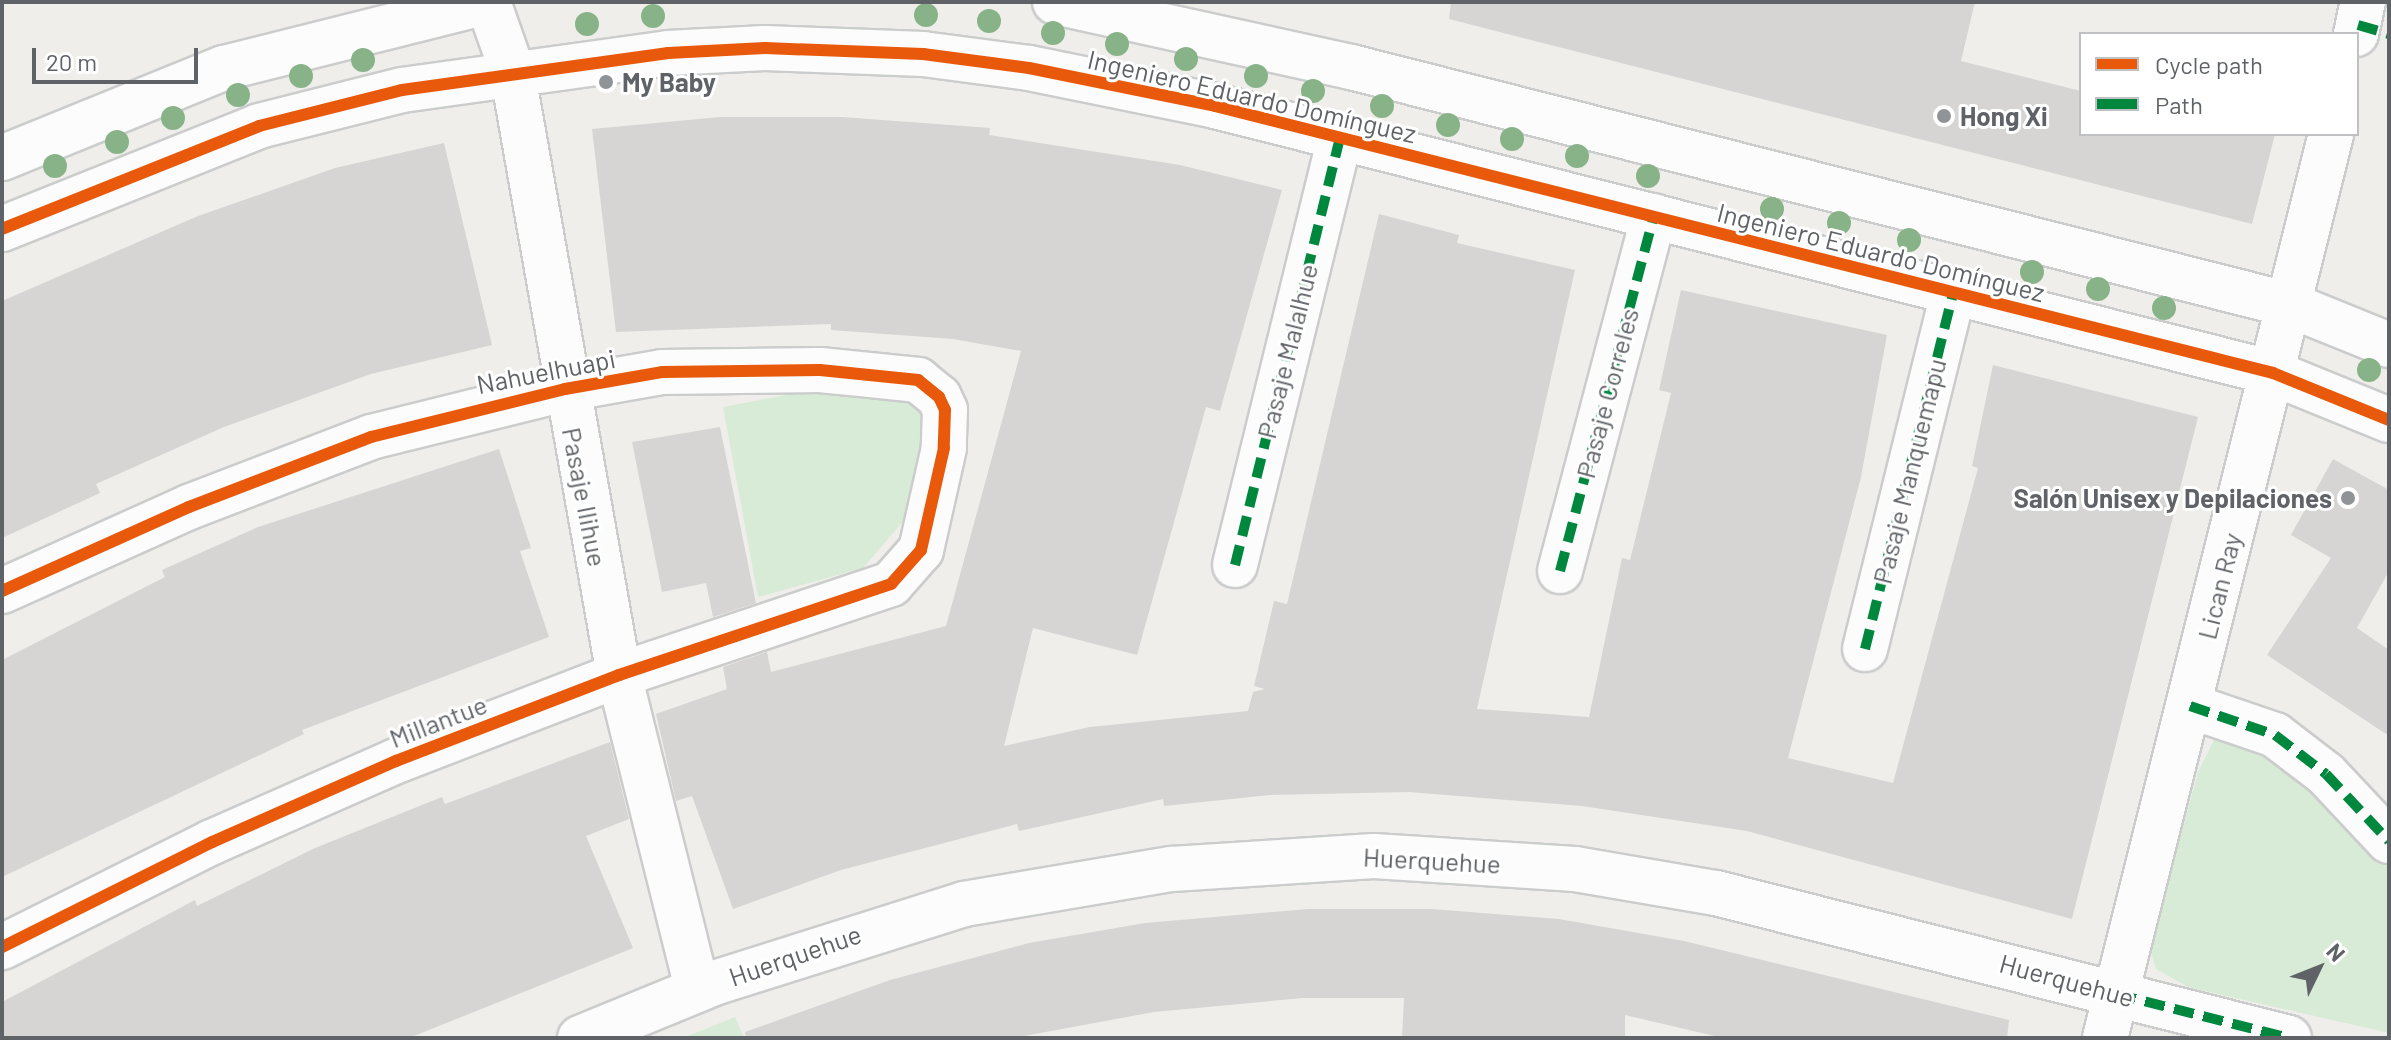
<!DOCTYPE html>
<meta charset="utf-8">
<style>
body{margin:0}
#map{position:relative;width:2391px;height:1040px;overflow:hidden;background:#efeeea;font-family:Barlow,sans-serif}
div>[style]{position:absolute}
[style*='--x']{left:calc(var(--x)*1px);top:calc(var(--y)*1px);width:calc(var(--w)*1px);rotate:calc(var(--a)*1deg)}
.green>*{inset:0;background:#d8ebd6}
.building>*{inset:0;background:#d6d5d3}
.roads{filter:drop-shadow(2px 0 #cbcccc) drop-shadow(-2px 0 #cbcccc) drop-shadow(0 2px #cbcccc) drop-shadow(0 -2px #cbcccc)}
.street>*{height:44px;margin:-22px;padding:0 22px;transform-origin:22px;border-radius:22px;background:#fdfcfc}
.quiet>*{height:10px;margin-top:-5px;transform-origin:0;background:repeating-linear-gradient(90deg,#00873e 0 20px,transparent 0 30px)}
.cycleway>*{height:12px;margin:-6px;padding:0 6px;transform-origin:6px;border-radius:6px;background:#e8590c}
.trees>*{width:24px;height:24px;margin:-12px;border-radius:50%;background:#88b388}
.dots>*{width:22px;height:22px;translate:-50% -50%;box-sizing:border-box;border:4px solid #fff;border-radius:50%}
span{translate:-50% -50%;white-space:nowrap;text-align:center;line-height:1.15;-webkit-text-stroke:6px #fff;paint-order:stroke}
.poi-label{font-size:26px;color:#5f6368;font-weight:700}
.left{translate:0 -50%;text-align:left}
.right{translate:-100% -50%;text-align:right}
.street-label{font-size:26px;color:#5f6368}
.frame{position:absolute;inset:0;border:4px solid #5f6368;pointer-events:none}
.legend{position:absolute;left:2079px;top:32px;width:280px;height:104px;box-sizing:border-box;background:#fff;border:2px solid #bfc1c3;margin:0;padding:10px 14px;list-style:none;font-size:24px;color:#5f6368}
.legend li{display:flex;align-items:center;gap:16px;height:40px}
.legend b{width:40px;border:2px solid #bfc1c3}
.north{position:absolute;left:2279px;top:928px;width:80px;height:80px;-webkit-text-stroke:6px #fff;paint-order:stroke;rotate:47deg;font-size:22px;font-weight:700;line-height:32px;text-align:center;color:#5f6368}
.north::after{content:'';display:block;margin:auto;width:28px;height:36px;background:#5f6368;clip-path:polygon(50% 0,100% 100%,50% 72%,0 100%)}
.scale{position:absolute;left:32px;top:48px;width:166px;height:36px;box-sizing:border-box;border:4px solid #5f6368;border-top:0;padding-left:10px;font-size:24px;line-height:28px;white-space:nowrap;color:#5f6368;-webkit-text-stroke:6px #fff;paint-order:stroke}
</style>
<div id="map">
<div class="green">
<div style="clip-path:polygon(834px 386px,906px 400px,925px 418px,929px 434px,906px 518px,863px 568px,758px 597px,723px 407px)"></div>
<div style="clip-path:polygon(2216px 736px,2270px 753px,2375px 847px,2389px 868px,2389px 1033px,2188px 987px,2156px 969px,2150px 949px,2198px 772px)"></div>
<div style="clip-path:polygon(735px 1017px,744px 1038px,683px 1038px)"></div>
</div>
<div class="building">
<div style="clip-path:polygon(1451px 2px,1975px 2px,1961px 61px,2081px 91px,2081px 134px,2275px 134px,2252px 224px,1449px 19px)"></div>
<div style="clip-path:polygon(720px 117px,842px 117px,990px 128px,989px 135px,1180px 165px,1282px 190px,1220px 411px,1206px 407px,1137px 655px,1033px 628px,1004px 746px,1090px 727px,1248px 711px,1253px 692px,1265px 689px,1254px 686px,1274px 601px,1287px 604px,1379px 214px,1459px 235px,1457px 243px,1575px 270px,1477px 709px,1589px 717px,1622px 558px,1630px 560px,1671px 393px,1659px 390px,1681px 290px,1887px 335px,1861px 477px,1788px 758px,1893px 783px,1978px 468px,1972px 466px,1993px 365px,2198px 417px,2072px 919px,1747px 831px,1582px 806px,1409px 792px,1270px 795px,1164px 806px,1163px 799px,1019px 831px,1017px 824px,841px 870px,733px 909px,692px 796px,676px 801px,656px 714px,727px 689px,723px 667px,767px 652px,771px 672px,946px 626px,1021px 351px,953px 339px,831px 330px,831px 324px,616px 332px,592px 129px)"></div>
<div style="clip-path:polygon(444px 143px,492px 345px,371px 374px,224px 427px,96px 484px,100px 493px,2px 538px,2px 301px,198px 216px,335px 168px)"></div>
<div style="clip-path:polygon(720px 427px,756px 603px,713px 617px,706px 583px,662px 592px,632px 442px)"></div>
<div style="clip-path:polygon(499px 449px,531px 548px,520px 551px,549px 637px,302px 730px,304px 734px,2px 877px,2px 660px,165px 577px,162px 570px,258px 527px)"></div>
<div style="clip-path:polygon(2333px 459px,2389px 490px,2389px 571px,2357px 628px,2389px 650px,2389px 736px,2267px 655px,2331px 558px,2291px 535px)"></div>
<div style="clip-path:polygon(610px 742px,629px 819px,586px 836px,633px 948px,409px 1038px,2px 1038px,2px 1002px,195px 900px,197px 906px,315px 848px,442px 797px,445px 804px)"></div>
<div style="clip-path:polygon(1308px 909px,1432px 909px,1559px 919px,1684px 941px,2009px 1020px,2007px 1038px,1723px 1038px,1625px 1015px,1625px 1038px,1402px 1038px,1404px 998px,1303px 998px,1154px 1012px,1013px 1038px,746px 1038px,745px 1032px,890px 980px,1029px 943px,1145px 923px)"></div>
</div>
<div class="roads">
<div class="street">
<div style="--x:488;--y:2;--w:72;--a:70.6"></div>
<div style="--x:512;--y:70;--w:614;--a:79.97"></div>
<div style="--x:619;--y:675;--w:324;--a:76"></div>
<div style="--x:1055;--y:2;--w:303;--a:12.4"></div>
<div style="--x:1351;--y:67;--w:969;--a:14.22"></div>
<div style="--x:2290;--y:305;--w:107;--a:22"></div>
<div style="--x:2356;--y:34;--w:33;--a:-78"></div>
<div style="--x:2;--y:158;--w:240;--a:-22.1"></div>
<div style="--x:224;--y:68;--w:271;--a:-14.1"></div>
<div style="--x:2;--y:229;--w:277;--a:-21.8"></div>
<div style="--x:259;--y:126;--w:147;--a:-14.1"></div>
<div style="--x:402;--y:90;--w:269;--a:-7.9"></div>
<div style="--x:668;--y:53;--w:97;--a:-3"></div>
<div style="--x:765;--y:48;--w:158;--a:2.2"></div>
<div style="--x:923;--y:54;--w:107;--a:7.5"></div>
<div style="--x:1029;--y:68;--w:190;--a:11.5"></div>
<div style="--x:1215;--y:106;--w:1091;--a:14.16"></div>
<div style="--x:2273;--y:373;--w:125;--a:22.1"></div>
<div style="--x:1235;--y:565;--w:440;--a:-76.2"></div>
<div style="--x:1560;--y:571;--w:367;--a:-75.2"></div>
<div style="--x:2;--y:591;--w:205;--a:-24.2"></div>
<div style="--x:189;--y:507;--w:195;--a:-21"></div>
<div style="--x:371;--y:437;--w:200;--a:-13.9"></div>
<div style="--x:565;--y:389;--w:98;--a:-9.9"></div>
<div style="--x:662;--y:372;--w:158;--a:-0.7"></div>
<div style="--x:820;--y:370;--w:99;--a:5.8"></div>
<div style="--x:918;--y:380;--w:27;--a:39"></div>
<div style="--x:939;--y:397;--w:14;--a:65"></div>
<div style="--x:945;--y:410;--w:38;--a:92"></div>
<div style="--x:944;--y:448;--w:105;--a:102.7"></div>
<div style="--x:921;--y:550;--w:45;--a:131.4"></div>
<div style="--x:891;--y:584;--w:287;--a:161.5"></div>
<div style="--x:619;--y:675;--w:239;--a:158.9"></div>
<div style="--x:396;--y:761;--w:201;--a:156.2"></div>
<div style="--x:212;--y:842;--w:235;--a:153.4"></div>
<div style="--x:1865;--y:649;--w:367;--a:-76.1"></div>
<div style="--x:2190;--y:706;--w:90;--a:18.8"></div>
<div style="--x:2275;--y:735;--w:64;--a:37.4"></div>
<div style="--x:2326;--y:774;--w:92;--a:46.8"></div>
<div style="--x:580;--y:1038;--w:145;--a:-22.3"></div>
<div style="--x:714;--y:983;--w:262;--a:-17.5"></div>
<div style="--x:964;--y:904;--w:211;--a:-9.6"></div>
<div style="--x:1172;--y:869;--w:202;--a:-3.7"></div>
<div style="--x:1374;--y:856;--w:201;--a:3.7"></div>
<div style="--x:1575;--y:869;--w:143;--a:9.7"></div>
<div style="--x:1716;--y:893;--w:591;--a:14.2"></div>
<div style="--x:2105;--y:1038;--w:932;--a:-75.96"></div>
</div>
</div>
<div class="quiet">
<div style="--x:2358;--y:25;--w:32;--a:16"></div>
<div style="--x:1235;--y:565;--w:440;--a:-76.2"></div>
<div style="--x:1560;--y:571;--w:367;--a:-75.2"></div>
<div style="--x:1865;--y:649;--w:367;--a:-76.1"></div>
<div style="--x:2190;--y:706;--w:90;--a:18.8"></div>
<div style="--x:2275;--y:735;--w:64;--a:37.4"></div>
<div style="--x:2326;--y:774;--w:92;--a:46.8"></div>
<div style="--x:2116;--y:994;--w:179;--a:14.3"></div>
</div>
<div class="cycleway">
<div style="--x:2;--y:229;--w:277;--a:-21.8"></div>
<div style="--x:259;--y:126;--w:147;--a:-14.1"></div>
<div style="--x:402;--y:90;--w:269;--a:-7.9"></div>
<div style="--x:668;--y:53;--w:97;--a:-3"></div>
<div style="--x:765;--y:48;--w:158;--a:2.2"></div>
<div style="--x:923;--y:54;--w:107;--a:7.5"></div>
<div style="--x:1029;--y:68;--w:190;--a:11.5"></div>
<div style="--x:1215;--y:106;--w:1091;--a:14.16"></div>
<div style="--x:2273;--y:373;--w:125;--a:22.1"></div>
<div style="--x:2;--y:591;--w:205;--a:-24.2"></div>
<div style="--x:189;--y:507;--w:195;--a:-21"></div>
<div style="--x:371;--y:437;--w:200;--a:-13.9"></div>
<div style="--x:565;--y:389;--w:98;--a:-9.9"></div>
<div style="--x:662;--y:372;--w:158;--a:-0.7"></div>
<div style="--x:820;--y:370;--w:99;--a:5.8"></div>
<div style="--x:918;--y:380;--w:27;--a:39"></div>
<div style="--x:939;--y:397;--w:14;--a:65"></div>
<div style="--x:945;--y:410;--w:38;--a:92"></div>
<div style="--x:944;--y:448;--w:105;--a:102.7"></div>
<div style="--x:921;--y:550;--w:45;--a:131.4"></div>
<div style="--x:891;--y:584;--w:287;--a:161.5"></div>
<div style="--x:619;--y:675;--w:239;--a:158.9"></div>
<div style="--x:396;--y:761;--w:201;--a:156.2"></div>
<div style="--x:212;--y:842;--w:235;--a:153.4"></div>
</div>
<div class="trees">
<div style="left:926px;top:15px"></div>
<div style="left:653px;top:16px"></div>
<div style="left:989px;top:21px"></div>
<div style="left:587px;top:24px"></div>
<div style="left:1053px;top:33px"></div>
<div style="left:1117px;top:44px"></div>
<div style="left:1186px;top:59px"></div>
<div style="left:363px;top:60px"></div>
<div style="left:301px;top:76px"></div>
<div style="left:1256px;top:76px"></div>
<div style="left:1313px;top:91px"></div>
<div style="left:238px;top:95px"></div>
<div style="left:1382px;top:106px"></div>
<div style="left:173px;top:118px"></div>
<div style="left:1448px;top:125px"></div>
<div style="left:1512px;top:139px"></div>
<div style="left:117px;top:142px"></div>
<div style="left:1577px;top:156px"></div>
<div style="left:55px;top:166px"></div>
<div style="left:1648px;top:176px"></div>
<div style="left:1772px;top:209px"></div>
<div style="left:1839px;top:223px"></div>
<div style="left:1909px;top:240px"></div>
<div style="left:2032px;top:272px"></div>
<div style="left:2098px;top:289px"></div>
<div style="left:2164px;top:308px"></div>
<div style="left:2369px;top:370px"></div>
</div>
<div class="dots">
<div style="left:606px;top:82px;background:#919496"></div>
<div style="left:1944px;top:116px;background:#919496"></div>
<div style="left:2348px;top:498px;background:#919496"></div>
</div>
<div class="poi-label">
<span class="left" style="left:622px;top:82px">My Baby</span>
<span class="left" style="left:1960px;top:116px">Hong Xi</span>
<span class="right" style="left:2332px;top:498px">Salón Unisex y Depilaciones</span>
</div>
<div class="street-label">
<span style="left:1252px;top:96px;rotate:13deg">Ingeniero Eduardo Domínguez</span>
<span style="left:1881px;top:252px;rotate:14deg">Ingeniero Eduardo Domínguez</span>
<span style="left:1287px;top:351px;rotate:-76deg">Pasaje Malalhue</span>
<span style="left:546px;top:371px;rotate:-11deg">Nahuelhuapi</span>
<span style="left:1607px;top:393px;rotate:-75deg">Pasaje Correles</span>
<span style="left:1909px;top:471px;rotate:-76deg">Pasaje Manquemapu</span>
<span style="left:585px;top:497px;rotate:79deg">Pasaje Ilihue</span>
<span style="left:2219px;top:586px;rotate:-76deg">Lican Ray</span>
<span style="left:438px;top:721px;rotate:-21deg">Millantue</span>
<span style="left:1432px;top:860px;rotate:3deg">Huerquehue</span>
<span style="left:795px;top:955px;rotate:-19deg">Huerquehue</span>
<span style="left:2067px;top:980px;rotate:15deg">Huerquehue</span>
</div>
<div class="frame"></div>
<ul class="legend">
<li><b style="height:10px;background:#e8590c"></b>Cycle path</li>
<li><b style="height:10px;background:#00873e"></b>Path</li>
</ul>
<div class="north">N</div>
<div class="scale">20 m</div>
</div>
